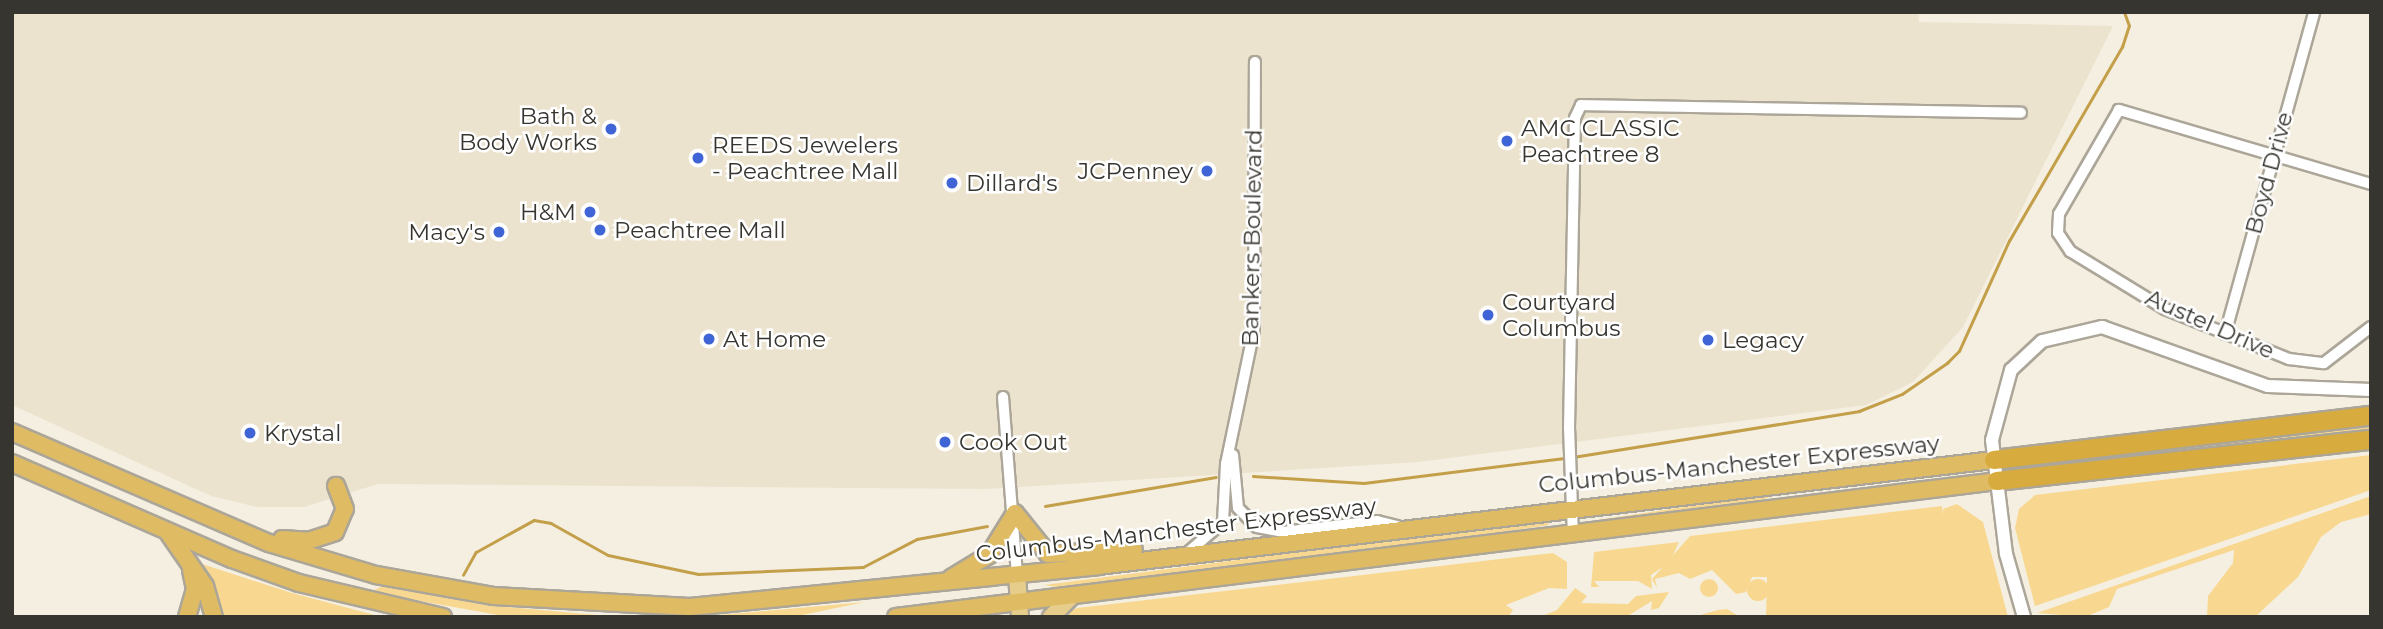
<!DOCTYPE html>
<style>
body{margin:0}
#map{position:relative;width:2383px;height:629px;overflow:hidden;background:#f5efe1;font-family:Montserrat,sans-serif}
div>[style]{position:absolute}
[style*='--x']{left:calc(var(--x)*1px);top:calc(var(--y)*1px);width:calc(var(--w)*1px);rotate:calc(var(--a)*1deg)}
.built>*{inset:0;background:#ece3ce}
.green>*{inset:0;background:#f8d890}
.round{border-radius:50%}
.stream>*{height:2.5px;margin:-1.25px;padding:0 1.25px;transform-origin:1.25px;border-radius:1.25px;background:#c39f49}
.roads{filter:drop-shadow(2px 0 #aca699) drop-shadow(-2px 0 #aca699) drop-shadow(0 2px #aca699) drop-shadow(0 -2px #aca699)}
.minor>*{height:10px;margin:-5px;padding:0 5px;transform-origin:5px;border-radius:5px;background:#fff}
.tertiary>*{height:12px;margin:-6px;padding:0 6px;transform-origin:6px;border-radius:6px;background:#fff}
.primary>*{height:16px;margin:-8px;padding:0 8px;transform-origin:8px;border-radius:8px;background:#e7cd8b}
.trunk>*{height:16px;margin:-8px;padding:0 8px;transform-origin:8px;border-radius:8px;background:#dfbc64}
.motorway>*{height:18px;margin:-9px;padding:0 9px;transform-origin:9px;border-radius:9px;background:#d7ab3e}
.dots>*{width:19px;height:19px;translate:-50% -50%;box-sizing:border-box;border:4px solid #fff;border-radius:50%}
span{translate:-50% -50%;white-space:nowrap;text-align:center;line-height:1.15;-webkit-text-stroke:5px #fff;paint-order:stroke}
.poi-label{font-size:23px;color:#37352f}
.right{translate:-100% -50%;text-align:right}
.left{translate:0 -50%;text-align:left}
.street-label{font-size:23px;color:#37352f}
.frame{position:absolute;inset:0;border:14px solid #37352f;pointer-events:none}
</style>
<div id="map">
<div class="built">
<div style="clip-path:polygon(12px 12px,1918px 12px,1919px 22px,2113px 26px,1963px 327px,1913px 382px,1866px 405px,1418px 462px,987px 489px,378px 484px,304px 507px,257px 507px,211px 496px,12px 405px)"></div>
</div>
<div class="green">
<div style="clip-path:polygon(2371px 423px,2371px 434px,2195px 450px,2252px 438px)"></div>
<div style="clip-path:polygon(2371px 455px,2371px 490px,2035px 606px,2015px 528px,2019px 509px,2035px 495px)"></div>
<div style="clip-path:polygon(1791px 491px,1727px 510px,1596px 523px,1597px 520px)"></div>
<div style="clip-path:polygon(2371px 496px,2371px 514px,2341px 522px,2321px 537px,2298px 577px,2255px 617px,2207px 617px,2208px 596px,2233px 563px,2234px 550px,2117px 589px,2109px 607px,2085px 617px,2037px 613px)"></div>
<div style="clip-path:polygon(1957px 504px,1983px 522px,2008px 617px,1766px 617px,1767px 577px,1752px 577px,1746px 592px,1736px 594px,1712px 570px,1690px 579px,1679px 573px,1655px 579px,1657px 588px,1652px 579px,1690px 536px,1942px 506px,1943px 516px,1943px 509px)"></div>
<div style="clip-path:polygon(1545px 520px,1549px 525px,1389px 550px,1064px 588px,1044px 585px)"></div>
<div style="clip-path:polygon(1679px 542px,1670px 562px,1651px 575px,1652px 589px,1638px 581px,1594px 581px,1599px 587px,1591px 587px,1594px 552px)"></div>
<div style="clip-path:polygon(1553px 553px,1567px 562px,1567px 589px,1549px 588px,1506px 605px,1513px 610px,1508px 617px,1056px 617px,1077px 608px)"></div>
<div style="clip-path:polygon(199px 563px,292px 593px,382px 617px,218px 617px)"></div>
<div class="round" style="left:1747px;top:579px;width:22px;height:22px"></div>
<div class="round" style="left:1700px;top:579px;width:18px;height:18px"></div>
<div style="clip-path:polygon(385px 585px,486px 605px,608px 616px,719px 615px,865px 602px,793px 617px,509px 617px,370px 592px)"></div>
<div style="clip-path:polygon(1575px 588px,1587px 596px,1581px 603px,1628px 604px,1636px 596px,1669px 592px,1659px 608px,1651px 610px,1652px 601px,1626px 617px,1540px 617px,1557px 610px)"></div>
<div style="clip-path:polygon(1727px 609px,1740px 617px,1693px 617px,1718px 610px)"></div>
</div>
<div class="stream">
<div style="--x:1573;--y:457;--w:290;--a:-9.1"></div>
<div style="--x:1859;--y:411;--w:46;--a:-21.6"></div>
<div style="--x:1902;--y:394;--w:55;--a:-34.6"></div>
<div style="--x:1947;--y:363;--w:17;--a:-45"></div>
<div style="--x:1959;--y:351;--w:121;--a:-65.6"></div>
<div style="--x:2009;--y:241;--w:225;--a:-59.8"></div>
<div style="--x:2122;--y:47;--w:22;--a:-72"></div>
<div style="--x:2129;--y:26;--w:15;--a:-110"></div>
<div style="--x:1253;--y:476;--w:111;--a:3.6"></div>
<div style="--x:1364;--y:483;--w:204;--a:-7.1"></div>
<div style="--x:1045;--y:506;--w:173;--a:-9.6"></div>
<div style="--x:463;--y:575;--w:26;--a:-61"></div>
<div style="--x:476;--y:552;--w:66;--a:-28.9"></div>
<div style="--x:534;--y:520;--w:17;--a:10"></div>
<div style="--x:551;--y:523;--w:65;--a:29.3"></div>
<div style="--x:608;--y:555;--w:92;--a:11.9"></div>
<div style="--x:698;--y:574;--w:165;--a:-2.4"></div>
<div style="--x:863;--y:567;--w:61;--a:-27.4"></div>
<div style="--x:917;--y:539;--w:71;--a:-10.5"></div>
</div>
<div class="roads">
<div class="minor">
<div style="--x:2371;--y:184;--w:263;--a:-163.6"></div>
<div style="--x:2119;--y:110;--w:120;--a:120"></div>
<div style="--x:2059;--y:214;--w:19;--a:93"></div>
<div style="--x:2058;--y:233;--w:22;--a:56"></div>
<div style="--x:2070;--y:251;--w:111;--a:31.4"></div>
<div style="--x:2165;--y:309;--w:134;--a:22"></div>
<div style="--x:2289;--y:359;--w:35;--a:7"></div>
<div style="--x:2324;--y:363;--w:59;--a:-37.5"></div>
<div style="--x:2225;--y:334;--w:334;--a:-74.5"></div>
<div style="--x:1003;--y:397;--w:179;--a:85.5"></div>
<div style="--x:1233;--y:455;--w:53;--a:84.6"></div>
<div style="--x:1238;--y:508;--w:27;--a:45"></div>
<div style="--x:1257;--y:527;--w:26;--a:11"></div>
<div style="--x:1283;--y:532;--w:95;--a:-6.7"></div>
<div style="--x:1377;--y:521;--w:21;--a:14"></div>
<div style="--x:1573;--y:536;--w:108;--a:-92.1"></div>
<div style="--x:1569;--y:428;--w:310;--a:-88.9"></div>
<div style="--x:1575;--y:118;--w:14;--a:-65"></div>
<div style="--x:1581;--y:105;--w:440;--a:1"></div>
<div style="--x:1186;--y:554;--w:49;--a:-40.9"></div>
<div style="--x:1223;--y:522;--w:58;--a:-87"></div>
<div style="--x:1226;--y:464;--w:137;--a:-78.2"></div>
<div style="--x:1254;--y:330;--w:268;--a:-89.8"></div>
</div>
<div class="tertiary">
<div style="--x:2024;--y:617;--w:66;--a:-105.9"></div>
<div style="--x:2006;--y:554;--w:115;--a:-97"></div>
<div style="--x:1992;--y:440;--w:73;--a:-74.8"></div>
<div style="--x:2011;--y:370;--w:42;--a:-43.1"></div>
<div style="--x:2042;--y:341;--w:62;--a:-13.1"></div>
<div style="--x:2102;--y:327;--w:176;--a:19.6"></div>
<div style="--x:2268;--y:386;--w:103;--a:2.2"></div>
</div>
<div class="primary">
<div style="--x:1017;--y:575;--w:42;--a:85.9"></div>
<div style="--x:1051;--y:617;--w:30;--a:-45"></div>
</div>
<div class="trunk">
<div style="--x:12;--y:432;--w:280;--a:23.4"></div>
<div style="--x:269;--y:543;--w:112;--a:16.7"></div>
<div style="--x:376;--y:575;--w:120;--a:10.1"></div>
<div style="--x:494;--y:596;--w:196;--a:3.2"></div>
<div style="--x:690;--y:607;--w:410;--a:-5.7"></div>
<div style="--x:1098;--y:566;--w:902;--a:-6.75"></div>
<div style="--x:12;--y:463;--w:240;--a:23.6"></div>
<div style="--x:232;--y:559;--w:71;--a:19.7"></div>
<div style="--x:299;--y:583;--w:148;--a:13.3"></div>
<div style="--x:169;--y:534;--w:63;--a:55.3"></div>
<div style="--x:205;--y:586;--w:32;--a:74"></div>
<div style="--x:282;--y:539;--w:26;--a:4"></div>
<div style="--x:308;--y:541;--w:28;--a:-18"></div>
<div style="--x:335;--y:532;--w:25;--a:-67"></div>
<div style="--x:345;--y:509;--w:25;--a:-111"></div>
<div style="--x:951;--y:578;--w:44;--a:-31.2"></div>
<div style="--x:989;--y:555;--w:49;--a:-58.2"></div>
<div style="--x:1015;--y:513;--w:53;--a:51.2"></div>
<div style="--x:1048;--y:554;--w:86;--a:-2.7"></div>
<div style="--x:187;--y:617;--w:29;--a:-74"></div>
<div style="--x:195;--y:589;--w:19;--a:-102"></div>
<div style="--x:896;--y:617;--w:1109;--a:-7.04"></div>
</div>
<div class="motorway">
<div style="--x:1994;--y:460;--w:380;--a:-6.7"></div>
<div style="--x:1997;--y:481;--w:376;--a:-6.3"></div>
</div>
</div>
<div class="dots">
<div style="left:611px;top:129px;background:#3f64d6"></div>
<div style="left:1507px;top:141px;background:#3f64d6"></div>
<div style="left:698px;top:158px;background:#3f64d6"></div>
<div style="left:1207px;top:171px;background:#3f64d6"></div>
<div style="left:952px;top:183px;background:#3f64d6"></div>
<div style="left:590px;top:212px;background:#3f64d6"></div>
<div style="left:600px;top:230px;background:#3f64d6"></div>
<div style="left:499px;top:232px;background:#3f64d6"></div>
<div style="left:1488px;top:315px;background:#3f64d6"></div>
<div style="left:709px;top:339px;background:#3f64d6"></div>
<div style="left:1708px;top:340px;background:#3f64d6"></div>
<div style="left:250px;top:433px;background:#3f64d6"></div>
<div style="left:945px;top:442px;background:#3f64d6"></div>
</div>
<div class="poi-label">
<span class="right" style="left:597px;top:129px">Bath &amp;<br>Body Works</span>
<span class="left" style="left:1521px;top:141px">AMC CLASSIC<br>Peachtree 8</span>
<span class="left" style="left:712px;top:158px">REEDS Jewelers<br>- Peachtree Mall</span>
<span class="right" style="left:1193px;top:171px">JCPenney</span>
<span class="left" style="left:966px;top:183px">Dillard's</span>
<span class="right" style="left:576px;top:212px">H&amp;M</span>
<span class="left" style="left:614px;top:230px">Peachtree Mall</span>
<span class="right" style="left:485px;top:232px">Macy's</span>
<span class="left" style="left:1502px;top:315px">Courtyard<br>Columbus</span>
<span class="left" style="left:723px;top:339px">At Home</span>
<span class="left" style="left:1722px;top:340px">Legacy</span>
<span class="left" style="left:264px;top:433px">Krystal</span>
<span class="left" style="left:959px;top:442px">Cook Out</span>
</div>
<div class="street-label">
<span style="left:2269px;top:173px;rotate:-75deg">Boyd Drive</span>
<span style="left:1252px;top:238px;rotate:-89deg">Bankers Boulevard</span>
<span style="left:2210px;top:324px;rotate:24deg">Austel Drive</span>
<span style="left:1739px;top:464px;rotate:-6deg">Columbus-Manchester Expressway</span>
<span style="left:1176px;top:530px;rotate:-7deg">Columbus-Manchester Expressway</span>
</div>
<div class="frame"></div>
</div>
